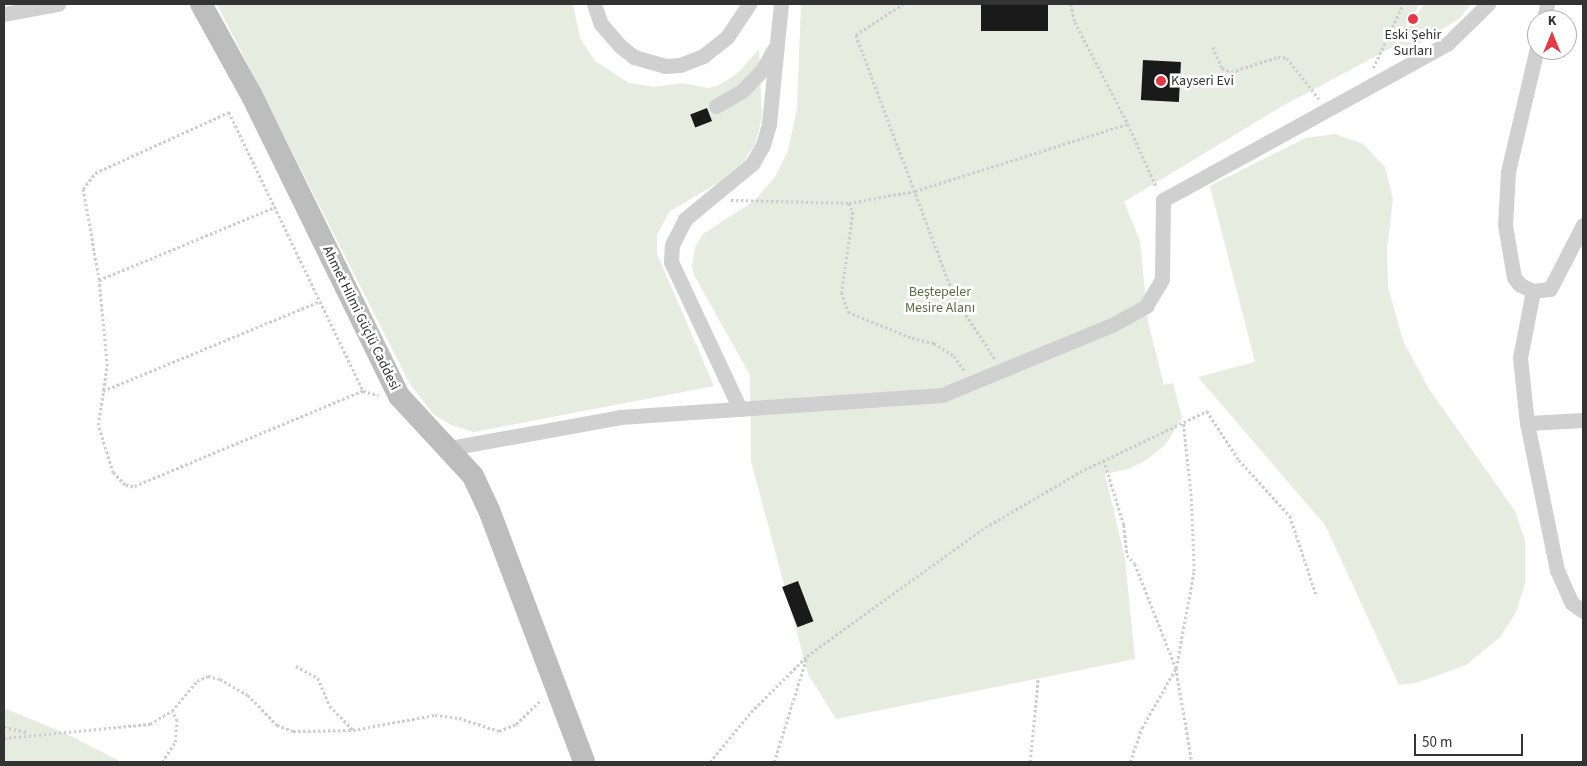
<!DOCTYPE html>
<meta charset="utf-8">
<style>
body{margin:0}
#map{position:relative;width:1587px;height:766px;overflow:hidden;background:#fff;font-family:"Source Sans 3",sans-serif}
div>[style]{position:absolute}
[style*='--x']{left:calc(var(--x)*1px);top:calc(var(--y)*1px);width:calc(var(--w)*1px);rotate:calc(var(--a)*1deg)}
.green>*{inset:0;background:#e6ecdf}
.building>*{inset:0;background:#1a1a1a;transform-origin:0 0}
.path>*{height:2.5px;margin-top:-1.25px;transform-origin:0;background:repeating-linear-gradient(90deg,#cdcdcd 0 2.5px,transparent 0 5px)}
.street>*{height:15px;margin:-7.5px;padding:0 7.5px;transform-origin:7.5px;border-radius:7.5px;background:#d0d0d0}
.secondary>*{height:22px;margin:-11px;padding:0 11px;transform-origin:11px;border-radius:11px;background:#bdbdbd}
.dots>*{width:14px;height:14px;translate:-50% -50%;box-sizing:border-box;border:2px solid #fff;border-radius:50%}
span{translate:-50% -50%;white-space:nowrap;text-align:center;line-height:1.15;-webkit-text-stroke:5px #fff;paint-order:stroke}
.poi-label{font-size:14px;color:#333}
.left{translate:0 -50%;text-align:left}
.park-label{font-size:14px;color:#56703f}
.street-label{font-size:14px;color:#333}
.frame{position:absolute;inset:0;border:5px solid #333;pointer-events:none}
.north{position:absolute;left:1527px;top:10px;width:50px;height:50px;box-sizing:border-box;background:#fff;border:1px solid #adadad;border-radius:50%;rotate:0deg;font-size:14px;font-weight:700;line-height:20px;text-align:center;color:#333}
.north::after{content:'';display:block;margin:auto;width:18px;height:22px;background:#e63946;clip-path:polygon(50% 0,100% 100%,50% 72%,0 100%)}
.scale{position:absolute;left:1414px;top:734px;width:109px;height:22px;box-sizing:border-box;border:2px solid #333;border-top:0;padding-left:6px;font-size:15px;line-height:18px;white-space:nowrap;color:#333;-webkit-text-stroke:4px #fff;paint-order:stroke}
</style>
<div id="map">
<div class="green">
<div style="clip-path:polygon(217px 4px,573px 4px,580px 38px,595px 61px,629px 83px,655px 87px,682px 83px,708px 88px,717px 86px,737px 74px,759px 49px,762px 118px,755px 144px,744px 161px,719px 182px,669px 212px,657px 235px,657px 254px,714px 386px,474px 432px,451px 425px,434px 415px,410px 384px)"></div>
<div style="clip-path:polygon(801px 4px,1420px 4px,1393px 47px,1279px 108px,1124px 202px,1140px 241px,1148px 322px,1164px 385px,1173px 383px,1182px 418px,1166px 444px,1148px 459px,1128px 469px,1105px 474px,1125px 559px,1135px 659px,836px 719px,808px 674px,751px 461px,750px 375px,694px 275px,692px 266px,695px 248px,703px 234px,754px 201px,775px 177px,788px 151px,797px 108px)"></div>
<div style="clip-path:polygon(1424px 4px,1471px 4px,1460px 18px,1410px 50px,1395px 49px)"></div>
<div style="clip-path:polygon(1335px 134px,1363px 144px,1385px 167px,1393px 199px,1387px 248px,1388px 287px,1403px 341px,1429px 389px,1515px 511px,1525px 540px,1525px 584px,1516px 612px,1500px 637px,1466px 665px,1416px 683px,1399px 685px,1325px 525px,1198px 377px,1255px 362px,1210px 186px,1306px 138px)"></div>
<div style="clip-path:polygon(4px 708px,69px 735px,121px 762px,4px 762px)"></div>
</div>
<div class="building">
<div style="left:981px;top:4px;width:67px;height:27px"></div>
<div style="left:1143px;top:60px;width:38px;height:40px;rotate:3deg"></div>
<div style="left:707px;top:108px;width:14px;height:18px;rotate:69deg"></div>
<div style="left:798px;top:581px;width:43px;height:17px;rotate:69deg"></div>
</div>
<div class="path">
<div style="--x:904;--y:4;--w:57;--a:147.1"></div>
<div style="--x:856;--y:35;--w:281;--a:69.4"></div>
<div style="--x:955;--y:298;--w:73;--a:56.7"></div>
<div style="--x:1071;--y:4;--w:18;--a:77"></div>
<div style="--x:1075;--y:22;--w:115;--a:62.5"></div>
<div style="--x:1213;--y:47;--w:23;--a:67"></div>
<div style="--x:1222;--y:68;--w:10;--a:24"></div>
<div style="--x:1231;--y:72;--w:49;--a:-17.7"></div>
<div style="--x:1278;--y:57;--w:9;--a:6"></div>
<div style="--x:1287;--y:58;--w:52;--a:52"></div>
<div style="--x:1373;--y:68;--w:71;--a:-64.9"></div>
<div style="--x:229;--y:112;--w:310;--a:64.3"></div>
<div style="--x:363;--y:391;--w:249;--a:157.3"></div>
<div style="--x:133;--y:487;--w:8;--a:-166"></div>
<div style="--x:125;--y:485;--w:17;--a:-135"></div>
<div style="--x:113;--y:473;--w:50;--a:-107.4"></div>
<div style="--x:98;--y:425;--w:60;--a:-81.3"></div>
<div style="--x:107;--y:366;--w:86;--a:-95.3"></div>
<div style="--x:99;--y:280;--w:92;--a:-100"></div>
<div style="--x:83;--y:189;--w:20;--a:-53"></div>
<div style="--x:95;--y:173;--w:147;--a:-24.5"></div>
<div style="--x:731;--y:200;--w:118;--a:1.5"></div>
<div style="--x:849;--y:203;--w:10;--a:66"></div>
<div style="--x:853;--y:212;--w:81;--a:97.8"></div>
<div style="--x:842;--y:292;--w:21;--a:73"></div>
<div style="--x:848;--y:312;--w:69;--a:22.1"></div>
<div style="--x:912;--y:338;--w:23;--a:13"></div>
<div style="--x:934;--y:343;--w:24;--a:33"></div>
<div style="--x:954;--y:356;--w:19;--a:54"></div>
<div style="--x:849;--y:203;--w:67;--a:-10.3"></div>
<div style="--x:915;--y:191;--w:223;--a:-17.5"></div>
<div style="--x:1128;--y:124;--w:70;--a:65.6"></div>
<div style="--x:99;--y:280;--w:191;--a:-22.5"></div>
<div style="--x:103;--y:391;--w:235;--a:-22.5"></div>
<div style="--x:363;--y:391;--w:16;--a:15"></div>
<div style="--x:1104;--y:460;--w:68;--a:72.9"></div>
<div style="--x:1124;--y:525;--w:30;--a:84"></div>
<div style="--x:1127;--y:555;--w:12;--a:48"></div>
<div style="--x:1135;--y:564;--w:112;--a:68.5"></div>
<div style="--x:1176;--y:668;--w:95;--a:80.3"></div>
<div style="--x:296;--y:666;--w:25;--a:29"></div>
<div style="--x:318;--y:678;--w:30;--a:67"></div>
<div style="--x:330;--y:706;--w:33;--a:46"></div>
<div style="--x:4;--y:727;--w:24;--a:12"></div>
<div style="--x:4;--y:738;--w:147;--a:-5.5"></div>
<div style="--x:150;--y:724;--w:26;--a:-31"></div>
<div style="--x:172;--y:711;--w:39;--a:-50"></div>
<div style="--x:197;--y:681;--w:12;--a:-24"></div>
<div style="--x:208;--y:676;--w:12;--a:14"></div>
<div style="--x:220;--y:679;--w:32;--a:30"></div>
<div style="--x:248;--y:695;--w:42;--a:46"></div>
<div style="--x:277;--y:725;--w:17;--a:21"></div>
<div style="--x:293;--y:731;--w:60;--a:-1"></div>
<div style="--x:353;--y:730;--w:83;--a:-10.4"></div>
<div style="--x:435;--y:715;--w:24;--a:7"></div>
<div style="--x:459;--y:718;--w:42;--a:18"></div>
<div style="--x:499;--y:731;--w:18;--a:-22"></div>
<div style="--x:516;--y:724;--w:35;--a:-44"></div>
<div style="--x:162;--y:762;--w:24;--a:-57"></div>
<div style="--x:175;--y:742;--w:21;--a:-85"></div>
<div style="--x:177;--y:721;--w:11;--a:-117"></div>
<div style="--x:710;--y:762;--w:65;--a:-50.6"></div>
<div style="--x:751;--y:712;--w:79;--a:-45"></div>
<div style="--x:807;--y:656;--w:215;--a:-35.9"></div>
<div style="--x:981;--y:530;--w:115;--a:-30.4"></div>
<div style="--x:1080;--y:472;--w:141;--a:-25.7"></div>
<div style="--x:1207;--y:411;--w:59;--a:56.9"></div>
<div style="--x:1239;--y:460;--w:76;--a:47.7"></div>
<div style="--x:1290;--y:516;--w:82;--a:71.6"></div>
<div style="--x:774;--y:762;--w:111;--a:-72.7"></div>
<div style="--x:1030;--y:762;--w:84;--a:-84.6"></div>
<div style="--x:1130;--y:762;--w:36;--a:-71"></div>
<div style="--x:1142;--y:728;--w:69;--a:-60.5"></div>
<div style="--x:1176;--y:668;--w:99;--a:-79.5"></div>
<div style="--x:1194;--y:571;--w:75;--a:-92.3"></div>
<div style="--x:1191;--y:496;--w:75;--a:-96.1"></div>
</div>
<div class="street">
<div style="--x:594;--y:4;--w:21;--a:71"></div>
<div style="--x:601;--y:24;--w:29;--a:49"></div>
<div style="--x:620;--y:46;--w:18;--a:38"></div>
<div style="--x:634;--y:57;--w:32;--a:16"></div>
<div style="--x:665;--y:66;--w:15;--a:-4"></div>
<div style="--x:680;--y:65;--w:25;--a:-21"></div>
<div style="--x:703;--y:56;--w:31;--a:-38"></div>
<div style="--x:727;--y:37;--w:40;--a:-56"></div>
<div style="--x:4;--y:14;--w:55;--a:-10.5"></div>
<div style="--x:1544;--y:20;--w:16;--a:-79"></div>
<div style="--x:1537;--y:48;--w:127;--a:103.2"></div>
<div style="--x:1508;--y:172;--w:53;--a:93.2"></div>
<div style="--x:1505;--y:225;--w:53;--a:80.2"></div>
<div style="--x:1514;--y:277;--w:9;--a:54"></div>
<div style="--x:1519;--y:284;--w:16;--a:27"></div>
<div style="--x:1533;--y:291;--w:17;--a:-7"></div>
<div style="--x:1550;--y:289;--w:72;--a:-62.7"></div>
<div style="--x:716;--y:106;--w:30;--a:-30"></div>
<div style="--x:742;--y:91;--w:30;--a:-46"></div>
<div style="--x:763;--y:69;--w:23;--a:-61"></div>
<div style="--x:1533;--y:291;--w:68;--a:101"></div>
<div style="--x:1520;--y:358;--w:65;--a:83.9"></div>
<div style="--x:1527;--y:423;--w:150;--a:78.5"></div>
<div style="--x:1557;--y:570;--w:36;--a:66"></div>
<div style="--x:1572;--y:603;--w:14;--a:36"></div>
<div style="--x:740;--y:409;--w:162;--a:-115.1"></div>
<div style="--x:671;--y:262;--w:17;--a:-87"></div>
<div style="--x:672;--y:245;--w:29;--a:-63"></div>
<div style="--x:685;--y:219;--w:87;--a:-39.4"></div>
<div style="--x:752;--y:164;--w:22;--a:-60"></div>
<div style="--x:763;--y:145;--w:22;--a:-74"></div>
<div style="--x:769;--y:124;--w:121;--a:-84.3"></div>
<div style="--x:1527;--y:423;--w:56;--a:-3.1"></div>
<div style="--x:450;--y:448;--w:173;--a:-10.3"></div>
<div style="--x:620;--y:417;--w:323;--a:-3.9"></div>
<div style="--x:942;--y:395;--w:186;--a:-22.4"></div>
<div style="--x:1114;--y:324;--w:37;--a:-29"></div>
<div style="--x:1146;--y:306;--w:31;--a:-59"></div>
<div style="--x:1162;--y:279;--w:79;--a:-89.3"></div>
<div style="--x:1163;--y:200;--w:325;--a:-28.8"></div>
<div style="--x:1448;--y:43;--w:56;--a:-44.3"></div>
</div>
<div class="secondary">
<div style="--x:201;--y:4;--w:105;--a:61"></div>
<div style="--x:252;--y:96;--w:334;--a:63.9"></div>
<div style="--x:399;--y:396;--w:109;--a:47.2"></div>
<div style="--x:473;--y:476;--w:38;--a:65"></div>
<div style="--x:489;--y:510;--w:269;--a:69.3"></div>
</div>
<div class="dots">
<div style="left:1413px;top:19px;background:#e63946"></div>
<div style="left:1161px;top:81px;background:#e63946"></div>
</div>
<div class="poi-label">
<span style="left:1413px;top:43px">Eski Şehir<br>Surları</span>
<span class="left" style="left:1171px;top:81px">Kayseri Evi</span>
</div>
<div class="park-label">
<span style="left:940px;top:300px">Beştepeler<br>Mesire Alanı</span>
</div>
<div class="street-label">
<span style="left:361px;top:318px;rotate:64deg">Ahmet Hilmi Güçlü Caddesi</span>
</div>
<div class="frame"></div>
<div class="north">K</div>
<div class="scale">50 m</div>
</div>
